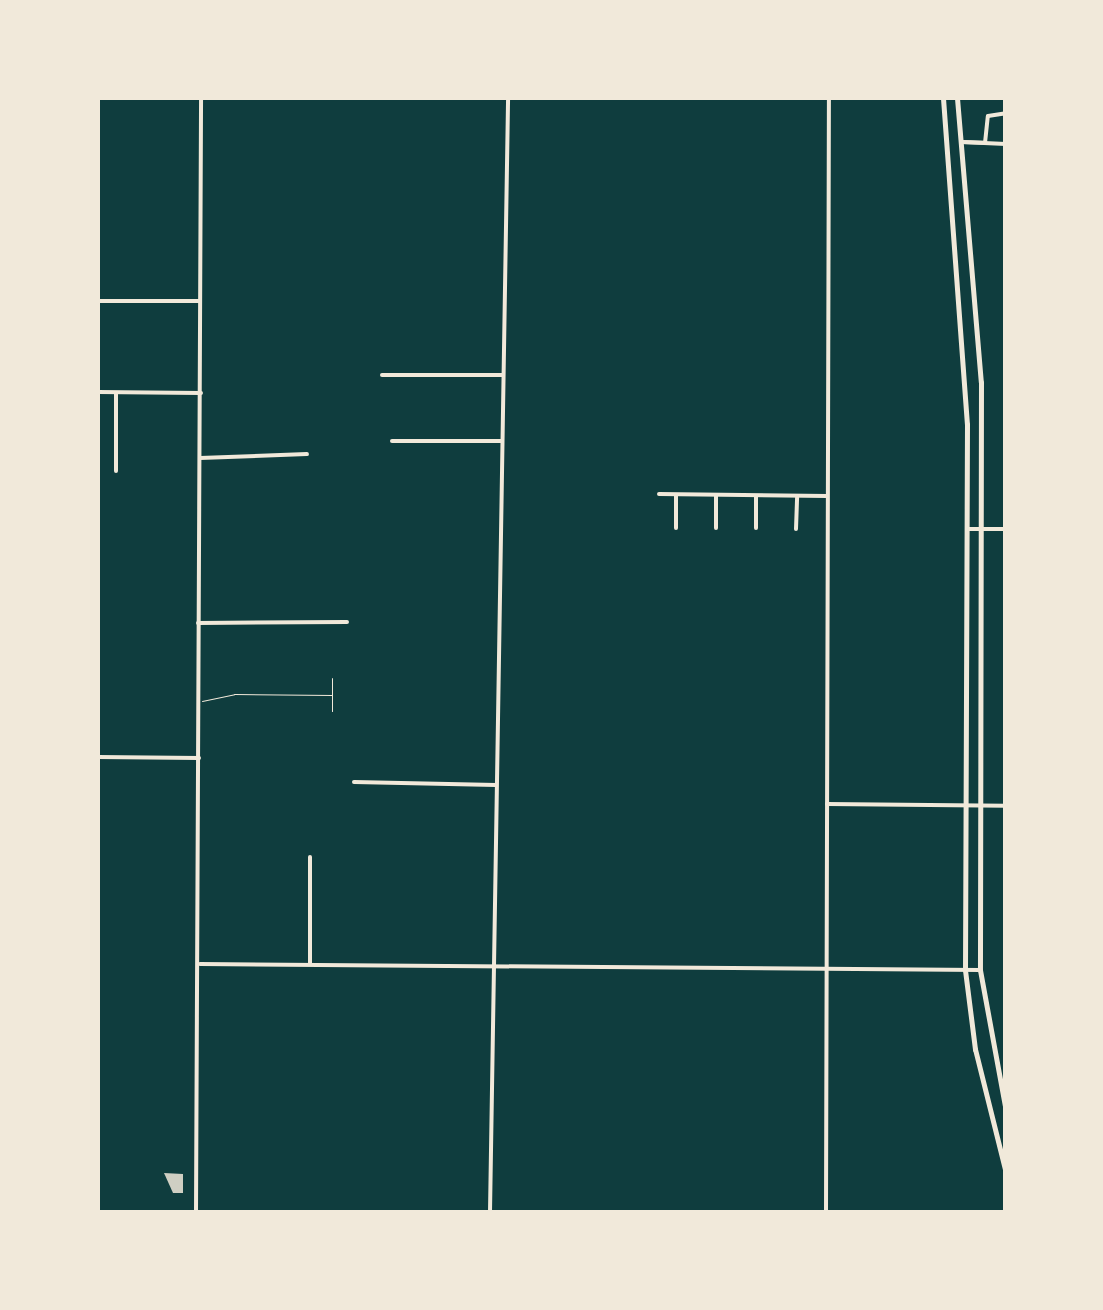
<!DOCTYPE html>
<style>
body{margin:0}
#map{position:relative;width:1103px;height:1310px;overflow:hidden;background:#0f3d3e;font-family:Cabin,sans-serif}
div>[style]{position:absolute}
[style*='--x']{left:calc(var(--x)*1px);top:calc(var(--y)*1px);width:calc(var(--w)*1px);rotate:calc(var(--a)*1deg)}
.building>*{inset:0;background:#cfcfc3}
.service>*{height:1px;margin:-0.5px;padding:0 0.5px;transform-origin:0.5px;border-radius:0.5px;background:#f1e9da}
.minor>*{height:4px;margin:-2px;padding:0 2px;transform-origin:2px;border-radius:2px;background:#f1e9da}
.tertiary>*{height:4px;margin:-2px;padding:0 2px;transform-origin:2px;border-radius:2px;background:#f1e9da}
.secondary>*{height:5px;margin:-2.5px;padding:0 2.5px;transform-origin:2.5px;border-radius:2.5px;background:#f1e9da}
span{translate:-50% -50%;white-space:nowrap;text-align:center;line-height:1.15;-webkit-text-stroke:9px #f1e9da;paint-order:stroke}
.frame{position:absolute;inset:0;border:100px solid #f1e9da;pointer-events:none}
</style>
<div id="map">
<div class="building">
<div style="clip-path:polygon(164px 1173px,183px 1174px,183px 1193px,173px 1193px)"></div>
</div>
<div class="service">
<div style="--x:202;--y:701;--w:33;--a:-12"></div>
<div style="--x:234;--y:694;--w:98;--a:0.6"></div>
<div style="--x:332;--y:711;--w:33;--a:-90"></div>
</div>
<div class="minor">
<div style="--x:962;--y:142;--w:44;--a:2.6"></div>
<div style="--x:962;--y:142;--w:23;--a:2"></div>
<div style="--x:985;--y:143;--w:27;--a:-84"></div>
<div style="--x:988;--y:116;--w:18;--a:-9"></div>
<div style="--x:382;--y:375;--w:121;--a:0"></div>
<div style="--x:98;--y:392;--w:103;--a:0.6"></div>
<div style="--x:392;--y:441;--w:110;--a:0"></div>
<div style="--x:200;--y:458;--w:107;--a:-2.1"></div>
<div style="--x:116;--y:471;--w:78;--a:-90"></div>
<div style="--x:659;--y:494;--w:168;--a:0.7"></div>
<div style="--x:676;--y:495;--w:33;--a:90"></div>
<div style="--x:756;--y:496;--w:32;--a:90"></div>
<div style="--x:716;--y:528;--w:32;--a:-90"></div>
<div style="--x:796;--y:529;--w:33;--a:-88"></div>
<div style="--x:967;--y:529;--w:39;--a:0"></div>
<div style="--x:198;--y:623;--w:149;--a:-0.4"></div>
<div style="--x:98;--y:757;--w:101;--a:0.6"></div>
<div style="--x:354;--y:782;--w:142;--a:1.2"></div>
<div style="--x:827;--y:804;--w:179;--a:0.6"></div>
<div style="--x:310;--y:964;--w:107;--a:-90"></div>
</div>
<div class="tertiary">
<div style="--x:98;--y:301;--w:102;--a:0"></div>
<div style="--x:200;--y:964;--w:780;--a:0.44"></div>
<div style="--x:196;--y:1212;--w:1114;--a:-89.74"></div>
<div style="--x:490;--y:1212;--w:1114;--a:-89.07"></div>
<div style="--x:826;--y:1212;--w:1114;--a:-89.85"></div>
</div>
<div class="secondary">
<div style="--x:943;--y:98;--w:327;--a:85.8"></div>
<div style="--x:967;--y:424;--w:546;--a:90.21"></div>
<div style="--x:965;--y:970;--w:80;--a:82.8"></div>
<div style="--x:975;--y:1049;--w:128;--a:76"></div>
<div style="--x:957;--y:98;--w:285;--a:85.2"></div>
<div style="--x:981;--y:382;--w:588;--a:90.1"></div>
<div style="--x:980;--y:970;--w:143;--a:79.6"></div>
</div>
<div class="frame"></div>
</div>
